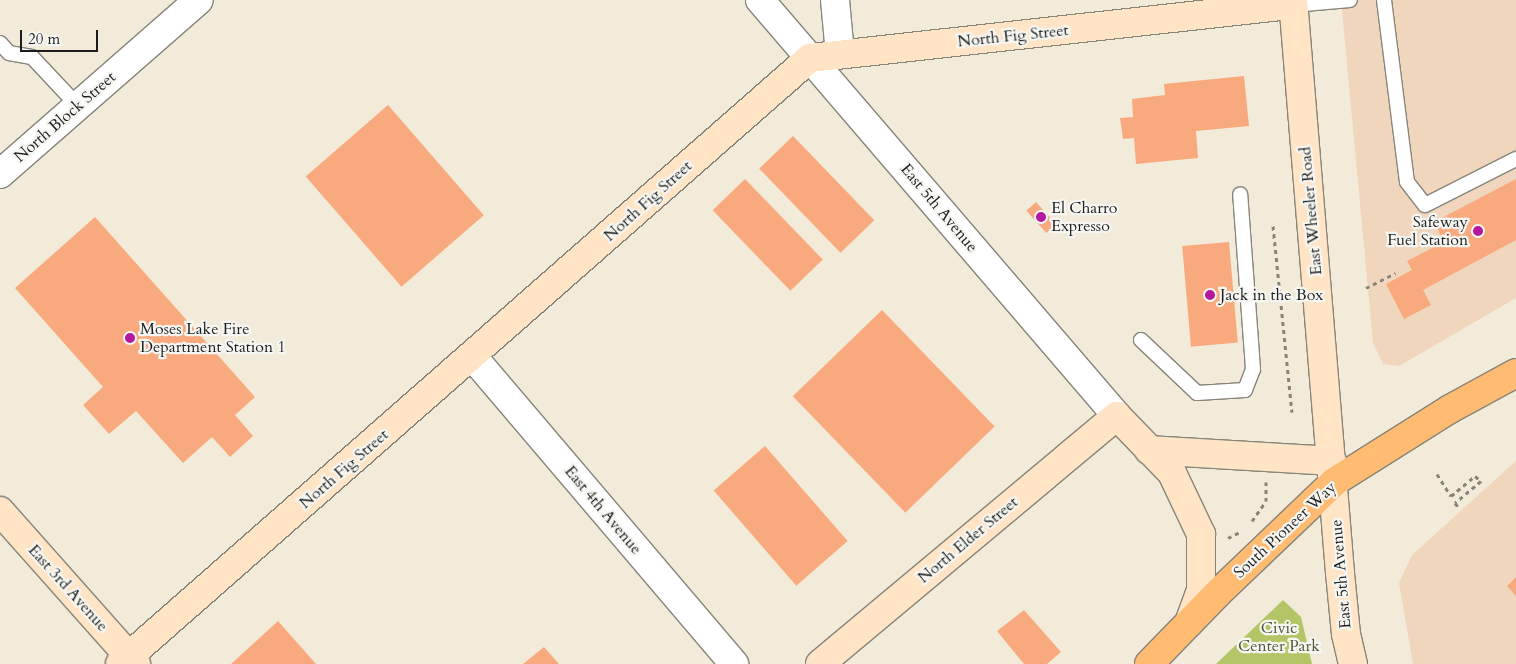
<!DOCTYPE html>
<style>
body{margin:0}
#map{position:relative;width:1516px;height:664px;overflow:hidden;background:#f2ebd9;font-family:Cardo,serif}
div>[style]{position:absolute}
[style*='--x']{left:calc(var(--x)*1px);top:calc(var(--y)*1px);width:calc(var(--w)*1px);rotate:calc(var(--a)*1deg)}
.built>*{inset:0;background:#efd6bc}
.green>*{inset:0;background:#b4c568}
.building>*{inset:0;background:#f8aa7e;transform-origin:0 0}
.path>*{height:3px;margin-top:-1.5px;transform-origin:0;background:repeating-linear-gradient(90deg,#87847a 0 4px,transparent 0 8px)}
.roads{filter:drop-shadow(1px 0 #87847a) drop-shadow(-1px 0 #87847a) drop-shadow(0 1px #87847a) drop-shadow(0 -1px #87847a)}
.lane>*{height:14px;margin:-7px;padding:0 7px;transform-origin:7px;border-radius:7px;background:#fff}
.street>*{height:28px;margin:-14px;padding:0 14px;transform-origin:14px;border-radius:14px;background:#fff}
.secondary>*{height:28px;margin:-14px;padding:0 14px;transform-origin:14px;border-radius:14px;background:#ffe4c6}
.primary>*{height:28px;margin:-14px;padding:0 14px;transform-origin:14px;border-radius:14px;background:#febb71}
.dots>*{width:14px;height:14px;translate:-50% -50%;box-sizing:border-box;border:2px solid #f6f6f2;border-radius:50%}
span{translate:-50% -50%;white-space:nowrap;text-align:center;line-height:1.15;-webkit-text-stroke:4.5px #f6f6f2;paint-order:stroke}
.street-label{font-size:16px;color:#1c1c1c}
.poi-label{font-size:16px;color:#1c1c1c}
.left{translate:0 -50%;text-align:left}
.right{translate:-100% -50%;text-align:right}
.park-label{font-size:16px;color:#515737}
.scale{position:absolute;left:20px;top:30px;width:78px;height:22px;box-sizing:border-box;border:2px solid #1c1c1c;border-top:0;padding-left:6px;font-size:15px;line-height:18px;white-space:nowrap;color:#1c1c1c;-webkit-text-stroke:4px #f6f6f2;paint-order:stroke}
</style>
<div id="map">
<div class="built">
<div style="clip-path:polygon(1341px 0,1516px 0,1516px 298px,1399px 366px,1383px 364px,1373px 343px)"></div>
<div style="clip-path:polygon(1516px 461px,1516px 664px,1413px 664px,1399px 583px,1412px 555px)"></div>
</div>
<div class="green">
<div style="clip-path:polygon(1283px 600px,1301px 617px,1312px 664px,1216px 664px)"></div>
</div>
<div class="building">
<div style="clip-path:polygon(1244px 76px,1249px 126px,1196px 131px,1198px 158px,1136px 164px,1134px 138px,1123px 139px,1120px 118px,1133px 117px,1132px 99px,1165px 95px,1164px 84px)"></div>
<div style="left:388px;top:105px;width:146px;height:109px;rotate:49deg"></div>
<div style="left:793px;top:136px;width:117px;height:47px;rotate:46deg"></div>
<div style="left:745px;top:179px;width:112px;height:45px;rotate:46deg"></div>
<div style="clip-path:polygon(1516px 179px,1516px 240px,1423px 290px,1431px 305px,1404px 319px,1386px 284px,1412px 270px,1407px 261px,1444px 242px,1434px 222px)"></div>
<div style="left:1036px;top:202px;width:30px;height:13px;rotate:48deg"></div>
<div style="clip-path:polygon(95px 217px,255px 397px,235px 415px,253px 436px,230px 457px,212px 437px,183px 463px,136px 411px,109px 434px,83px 405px,103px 387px,15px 288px)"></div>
<div style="left:1229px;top:242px;width:101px;height:47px;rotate:85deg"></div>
<div style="left:882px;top:310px;width:162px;height:124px;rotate:46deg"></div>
<div style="left:765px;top:446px;width:126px;height:68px;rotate:49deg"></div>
<div style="clip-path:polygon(1516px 577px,1516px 596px,1507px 586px)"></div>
<div style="clip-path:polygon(1024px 610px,1061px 652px,1047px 664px,1024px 664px,997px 631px)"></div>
<div style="clip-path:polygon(278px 621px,316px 664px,231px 664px)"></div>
<div style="clip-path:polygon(544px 647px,559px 664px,523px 664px)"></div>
</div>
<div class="path">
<div style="--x:1273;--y:226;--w:187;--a:84.2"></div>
<div style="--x:1366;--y:288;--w:33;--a:-27"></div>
<div style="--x:1437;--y:474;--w:26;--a:58"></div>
<div style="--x:1451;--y:496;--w:31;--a:-40"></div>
<div style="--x:1475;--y:476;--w:8;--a:40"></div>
<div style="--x:1481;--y:481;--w:34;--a:140"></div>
<div style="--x:1455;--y:503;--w:6;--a:51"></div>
<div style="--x:1252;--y:521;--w:24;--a:-55"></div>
<div style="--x:1266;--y:501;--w:19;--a:-90"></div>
<div style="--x:1228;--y:538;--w:13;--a:-27"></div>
</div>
<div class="roads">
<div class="lane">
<div style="--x:1384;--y:0;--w:183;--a:82.8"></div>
<div style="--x:1407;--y:182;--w:29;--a:52"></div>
<div style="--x:1425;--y:205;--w:102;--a:-26.8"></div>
<div style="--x:1293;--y:5;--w:57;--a:-5"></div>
<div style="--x:0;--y:43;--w:13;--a:48"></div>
<div style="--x:9;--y:53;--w:23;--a:10"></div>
<div style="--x:32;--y:57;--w:67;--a:46.8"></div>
<div style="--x:1141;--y:340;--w:77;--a:43.4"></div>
<div style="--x:1197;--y:393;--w:48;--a:-3.6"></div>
<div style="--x:1245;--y:390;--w:22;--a:-69"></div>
<div style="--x:1253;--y:369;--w:175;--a:-94.2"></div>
</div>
<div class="street">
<div style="--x:760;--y:0;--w:548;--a:49.36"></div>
<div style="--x:835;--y:0;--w:54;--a:84.7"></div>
<div style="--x:0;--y:174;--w:264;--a:-41.2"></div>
<div style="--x:473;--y:357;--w:403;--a:49.6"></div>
</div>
<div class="secondary">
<div style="--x:1293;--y:0;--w:575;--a:85.31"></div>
<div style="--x:1340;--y:573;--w:61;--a:84.4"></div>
<div style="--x:1346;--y:634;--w:31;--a:77"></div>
<div style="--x:1149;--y:450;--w:183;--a:3.4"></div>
<div style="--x:0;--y:511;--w:205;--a:48.4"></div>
<div style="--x:120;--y:664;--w:918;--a:-41.29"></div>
<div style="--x:810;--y:58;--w:486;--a:-6.3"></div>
<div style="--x:820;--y:664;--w:387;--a:-39.9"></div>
<div style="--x:1117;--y:416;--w:79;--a:46"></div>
<div style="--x:1172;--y:473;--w:68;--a:64.6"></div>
<div style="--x:1201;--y:534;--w:56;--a:90"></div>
<div style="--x:1201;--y:590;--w:35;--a:110"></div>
</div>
<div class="primary">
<div style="--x:1149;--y:664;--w:98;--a:-45.8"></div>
<div style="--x:1217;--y:594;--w:162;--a:-43.7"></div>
<div style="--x:1334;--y:482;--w:137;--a:-32.2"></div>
<div style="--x:1450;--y:409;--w:75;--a:-28.6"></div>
</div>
</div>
<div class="dots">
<div style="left:1041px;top:217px;background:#b5179e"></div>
<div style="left:1478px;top:231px;background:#b5179e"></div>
<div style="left:1210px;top:295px;background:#b5179e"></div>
<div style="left:130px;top:338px;background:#b5179e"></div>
</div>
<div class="street-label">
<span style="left:1013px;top:36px;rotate:-6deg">North Fig Street</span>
<span style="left:65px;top:117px;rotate:-41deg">North Block Street</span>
<span style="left:648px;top:201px;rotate:-42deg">North Fig Street</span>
<span style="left:939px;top:208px;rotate:50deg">East 5th Avenue</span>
<span style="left:1311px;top:211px;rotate:-95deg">East Wheeler Road</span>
<span style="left:344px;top:469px;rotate:-41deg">North Fig Street</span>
<span style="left:603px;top:510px;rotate:50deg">East 4th Avenue</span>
<span style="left:1285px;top:530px;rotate:-43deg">South Pioneer Way</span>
<span style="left:968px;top:540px;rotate:-40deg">North Elder Street</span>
<span style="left:1341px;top:574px;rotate:-95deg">East 5th Avenue</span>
<span style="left:68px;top:588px;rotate:48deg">East 3rd Avenue</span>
</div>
<div class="poi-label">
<span class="left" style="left:1051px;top:217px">El Charro<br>Expresso</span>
<span class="right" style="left:1468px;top:231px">Safeway<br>Fuel Station</span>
<span class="left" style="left:1220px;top:295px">Jack in the Box</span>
<span class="left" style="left:140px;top:338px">Moses Lake Fire<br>Department Station 1</span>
</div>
<div class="park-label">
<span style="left:1279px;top:637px">Civic<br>Center Park</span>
</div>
<div class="scale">20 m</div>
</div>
